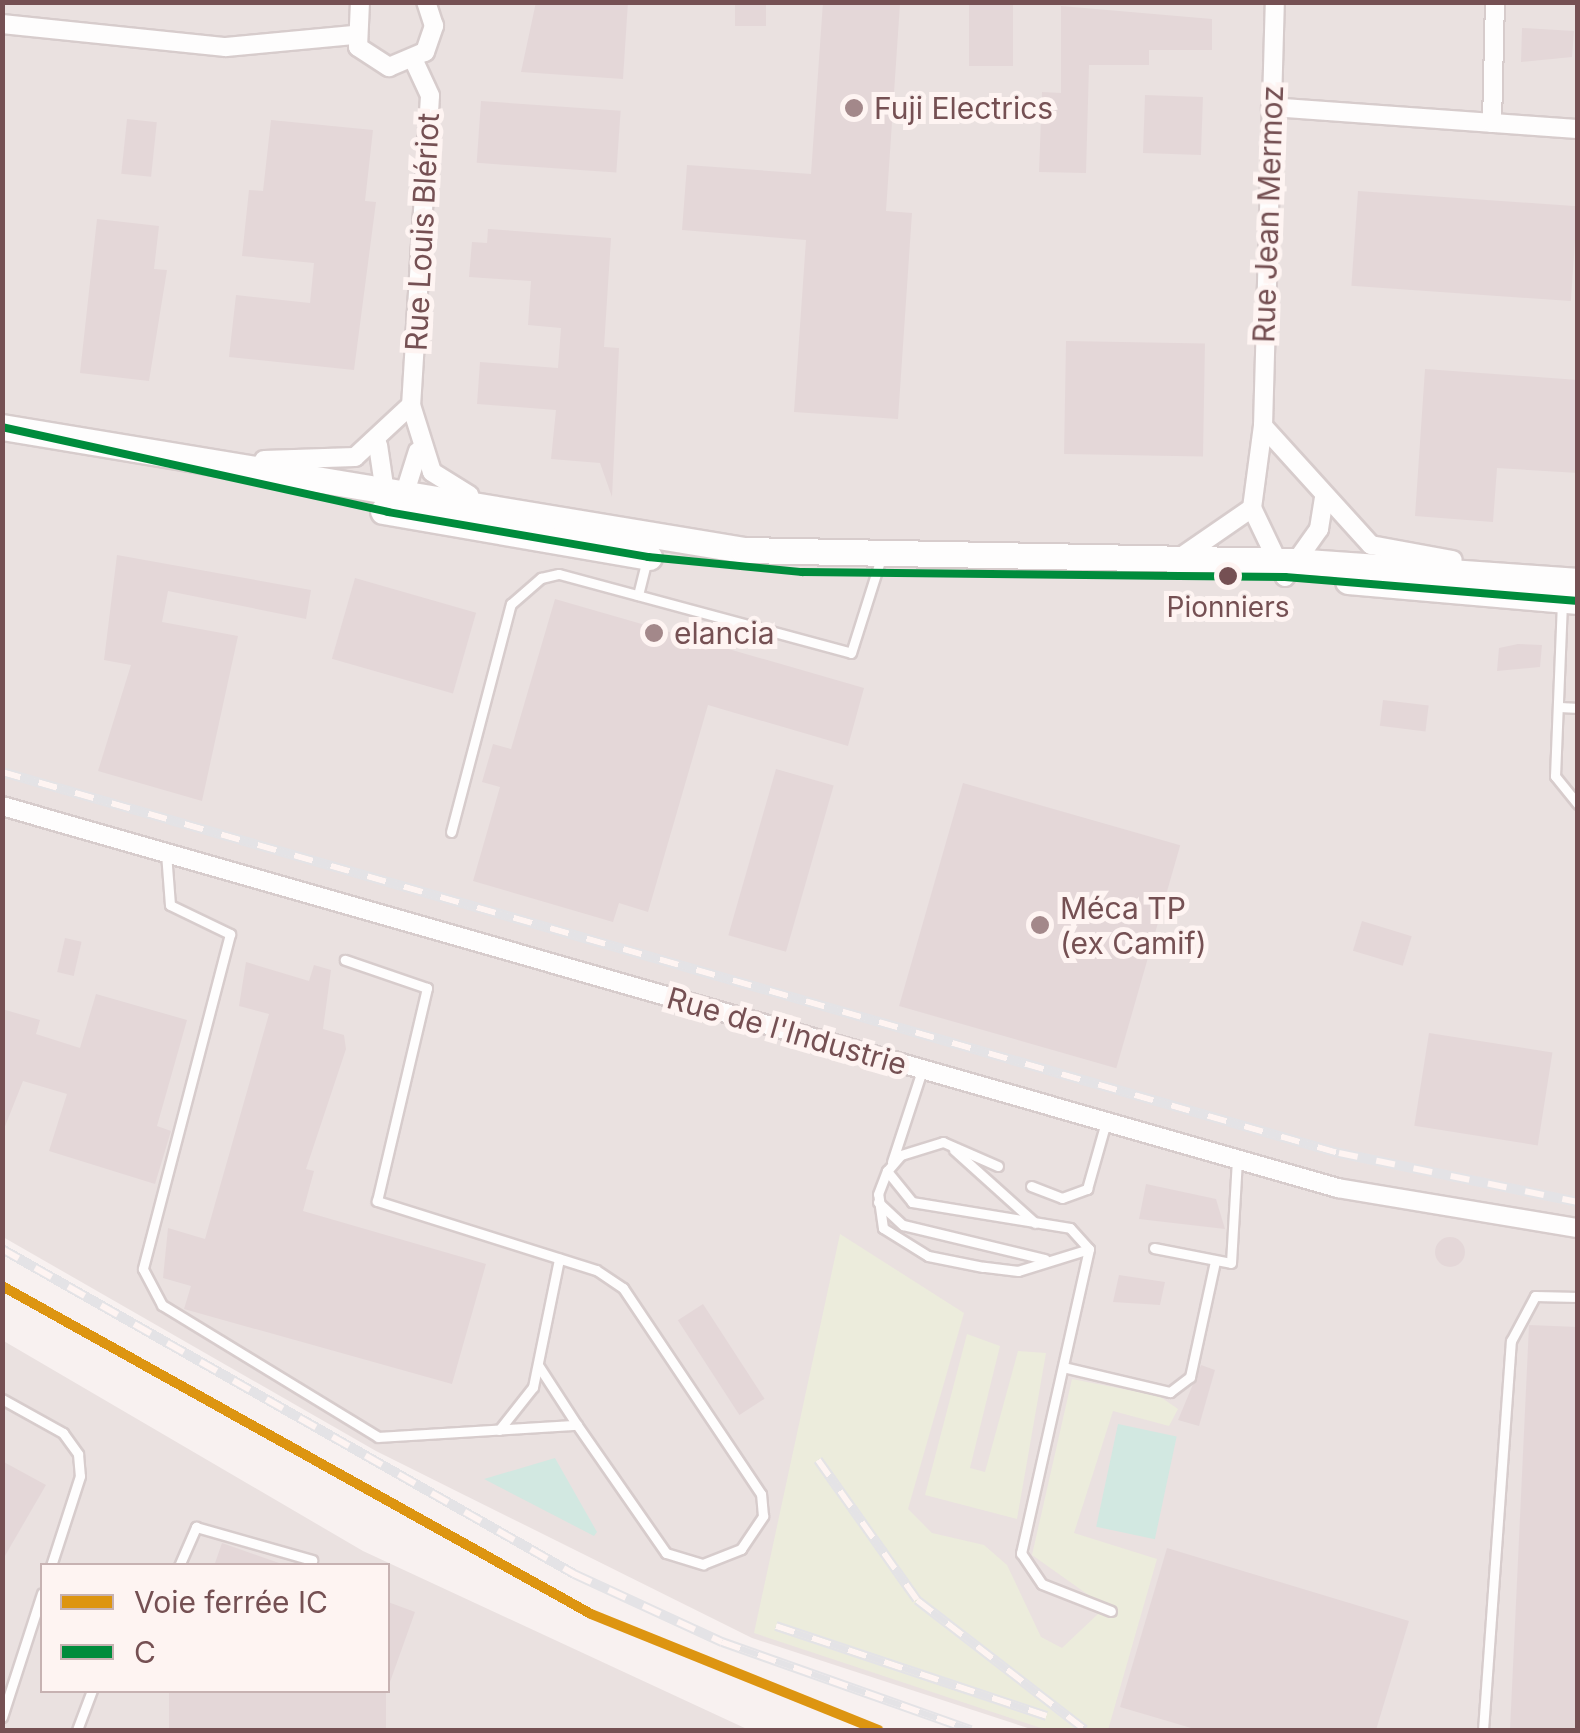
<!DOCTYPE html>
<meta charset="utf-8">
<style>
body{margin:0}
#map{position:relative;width:1580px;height:1733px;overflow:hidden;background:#f8f1f0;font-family:Inter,sans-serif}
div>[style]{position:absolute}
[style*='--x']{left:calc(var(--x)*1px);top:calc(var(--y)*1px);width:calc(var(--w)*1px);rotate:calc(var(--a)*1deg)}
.industrial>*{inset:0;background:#eae1e0}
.green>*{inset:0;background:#ececdc}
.water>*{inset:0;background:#d2e8e1;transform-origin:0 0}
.building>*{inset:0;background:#e4d7d8;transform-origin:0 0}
.round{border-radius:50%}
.roads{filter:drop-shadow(2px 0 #d7cccc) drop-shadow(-2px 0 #d7cccc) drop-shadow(0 2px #d7cccc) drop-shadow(0 -2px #d7cccc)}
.service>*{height:9px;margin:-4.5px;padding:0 4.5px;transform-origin:4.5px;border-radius:4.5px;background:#fefdfd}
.minor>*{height:18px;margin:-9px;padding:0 9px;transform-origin:9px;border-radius:9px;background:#fefdfd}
.secondary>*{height:25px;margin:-12.5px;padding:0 12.5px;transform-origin:12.5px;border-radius:12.5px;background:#fefdfd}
.rail>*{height:10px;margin-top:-5px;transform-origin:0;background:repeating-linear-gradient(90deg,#fef4f2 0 19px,#e4e3e6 0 38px);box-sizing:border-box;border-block:2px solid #e4e3e6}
.bus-1>*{height:8px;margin:-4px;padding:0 4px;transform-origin:4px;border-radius:4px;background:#008c3c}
.rail-1>*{height:10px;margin:-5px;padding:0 5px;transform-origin:5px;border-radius:5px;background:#dd9511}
.dots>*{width:28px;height:28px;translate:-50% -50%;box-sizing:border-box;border:5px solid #fef4f2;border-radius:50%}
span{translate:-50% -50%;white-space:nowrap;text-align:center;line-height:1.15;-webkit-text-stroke:10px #fef4f2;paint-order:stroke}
.bus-label{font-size:28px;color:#755053}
.poi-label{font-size:30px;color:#755053}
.left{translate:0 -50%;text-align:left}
.street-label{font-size:30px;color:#755053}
.frame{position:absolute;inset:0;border:5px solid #755053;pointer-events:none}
.legend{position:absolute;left:40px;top:1563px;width:350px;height:130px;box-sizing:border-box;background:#fef4f2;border:2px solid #c7b2b2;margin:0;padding:12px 18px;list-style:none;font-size:30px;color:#755053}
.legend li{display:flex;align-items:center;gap:20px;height:50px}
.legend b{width:50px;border:2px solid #c7b2b2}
</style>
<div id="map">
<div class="industrial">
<div style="clip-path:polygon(3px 3px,1577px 3px,1577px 1730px,1034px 1730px,752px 1638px,376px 1451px,3px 1237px)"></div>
<div style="clip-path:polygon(evenodd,2px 1340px,363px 1551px,749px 1730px,3px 1730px,2px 1340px,42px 1566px,388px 1566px,388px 1690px,42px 1690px,42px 1566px)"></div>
</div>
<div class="green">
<div style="clip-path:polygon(840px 1234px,964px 1313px,908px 1509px,932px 1533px,984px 1545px,1007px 1565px,1041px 1637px,1062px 1648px,1098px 1614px,1094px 1599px,1032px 1555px,1072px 1379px,1159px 1396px,1178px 1409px,1169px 1426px,1113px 1411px,1074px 1533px,1157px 1559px,1108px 1730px,1047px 1730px,754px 1633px)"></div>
<div style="clip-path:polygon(967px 1334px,1000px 1346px,970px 1468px,985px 1472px,1018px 1351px,1046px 1353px,1017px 1519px,925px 1495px)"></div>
</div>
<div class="water">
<div style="left:1118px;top:1424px;width:60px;height:105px;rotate:12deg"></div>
<div style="clip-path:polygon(555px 1458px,597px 1532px,594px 1536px,484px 1479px)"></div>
</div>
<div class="building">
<div style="clip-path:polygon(536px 2px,628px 2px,623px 79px,521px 72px)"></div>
<div style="left:735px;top:2px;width:31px;height:24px"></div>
<div style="clip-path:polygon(823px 2px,900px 4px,886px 211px,912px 213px,898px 419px,794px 412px,806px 240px,682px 230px,687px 165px,811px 174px)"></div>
<div style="left:969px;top:2px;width:44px;height:64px"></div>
<div style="clip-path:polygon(1061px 6px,1212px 19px,1212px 50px,1149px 50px,1149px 65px,1089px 65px,1086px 173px,1039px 172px,1042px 92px,1061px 93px)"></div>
<div style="clip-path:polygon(1522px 28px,1574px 31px,1572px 57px,1521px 62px)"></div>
<div style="left:1145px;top:95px;width:58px;height:58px;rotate:2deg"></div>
<div style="left:481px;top:101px;width:140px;height:62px;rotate:4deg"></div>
<div style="left:127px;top:119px;width:30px;height:55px;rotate:6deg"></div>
<div style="clip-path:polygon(271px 120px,373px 130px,365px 201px,376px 202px,354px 370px,229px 357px,236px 295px,310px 303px,314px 263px,242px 256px,249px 190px,263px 191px)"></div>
<div style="left:1358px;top:191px;width:220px;height:95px;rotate:4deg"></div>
<div style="clip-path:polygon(97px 219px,159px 226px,154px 269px,167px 270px,149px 381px,80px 373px)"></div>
<div style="clip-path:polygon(488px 229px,611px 238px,604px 347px,619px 348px,612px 497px,600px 463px,551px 459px,556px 410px,477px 404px,480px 362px,558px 368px,561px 328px,528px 325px,531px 281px,469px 277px,472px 242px,487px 243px)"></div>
<div style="left:1066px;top:341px;width:139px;height:113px;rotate:1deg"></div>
<div style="clip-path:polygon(1425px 369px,1578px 380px,1578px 473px,1497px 468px,1493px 522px,1415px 516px)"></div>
<div style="clip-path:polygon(117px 555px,311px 590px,306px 619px,168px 591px,162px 622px,238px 636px,202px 801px,98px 771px,131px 665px,104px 660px)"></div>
<div style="left:355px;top:578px;width:126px;height:84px;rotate:16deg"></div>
<div style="clip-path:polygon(555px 599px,864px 688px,848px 746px,708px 705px,648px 912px,619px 903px,613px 922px,473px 881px,500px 787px,482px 782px,493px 744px,511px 749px)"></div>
<div style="clip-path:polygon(1518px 644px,1542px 645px,1540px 667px,1497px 671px,1499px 648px)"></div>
<div style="left:1383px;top:700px;width:46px;height:26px;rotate:7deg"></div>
<div style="left:776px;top:769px;width:60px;height:173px;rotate:16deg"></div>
<div style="left:963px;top:783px;width:226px;height:232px;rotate:16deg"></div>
<div style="left:1362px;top:921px;width:52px;height:31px;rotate:17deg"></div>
<div style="left:65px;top:938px;width:17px;height:35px;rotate:13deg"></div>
<div style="clip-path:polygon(246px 962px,309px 981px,314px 965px,331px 970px,323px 1029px,344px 1035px,346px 1049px,306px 1169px,314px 1171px,303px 1211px,486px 1264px,452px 1384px,184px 1309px,191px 1286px,163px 1278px,168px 1228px,205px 1239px,269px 1014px,239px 1006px)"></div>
<div style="clip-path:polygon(96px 994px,187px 1020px,157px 1126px,171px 1131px,155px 1184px,49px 1151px,67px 1094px,23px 1081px,2px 1134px,2px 1009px,40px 1020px,36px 1034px,80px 1048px)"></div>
<div style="left:1429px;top:1033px;width:125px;height:94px;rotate:9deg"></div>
<div style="clip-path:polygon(1146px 1184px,1216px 1199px,1225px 1229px,1139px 1219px)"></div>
<div class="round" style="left:1435px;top:1237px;width:30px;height:30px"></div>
<div style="clip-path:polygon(1119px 1275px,1165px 1282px,1160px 1305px,1113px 1302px)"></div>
<div style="left:703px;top:1304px;width:113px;height:30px;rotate:57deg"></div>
<div style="clip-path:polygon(1529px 1325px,1578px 1327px,1578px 1730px,1510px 1730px)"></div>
<div style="clip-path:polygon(1201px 1365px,1215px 1370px,1199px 1426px,1178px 1420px)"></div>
<div style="clip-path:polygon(2px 1461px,46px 1485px,2px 1561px)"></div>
<div style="clip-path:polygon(222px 1543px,279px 1563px,279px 1566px,214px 1566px)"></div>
<div style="clip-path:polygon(1167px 1548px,1409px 1621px,1376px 1730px,1198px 1730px,1120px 1707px)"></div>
<div style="clip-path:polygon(388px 1602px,415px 1612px,390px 1682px,388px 1682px)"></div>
<div style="left:169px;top:1690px;width:217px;height:43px"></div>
</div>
<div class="roads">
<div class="service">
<div style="--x:638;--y:595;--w:37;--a:-76"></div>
<div style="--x:1562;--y:602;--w:174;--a:92.3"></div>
<div style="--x:1555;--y:776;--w:36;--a:51"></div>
<div style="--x:1560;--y:707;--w:18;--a:3"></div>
<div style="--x:451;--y:832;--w:236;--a:-75.3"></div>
<div style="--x:511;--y:604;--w:40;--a:-41"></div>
<div style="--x:541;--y:578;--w:18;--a:-13"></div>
<div style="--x:559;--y:574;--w:302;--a:15.1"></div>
<div style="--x:851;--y:653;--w:100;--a:-72.5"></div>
<div style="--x:166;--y:853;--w:52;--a:85.6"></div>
<div style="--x:170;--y:905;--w:67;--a:25.8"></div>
<div style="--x:230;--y:934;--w:346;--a:104.6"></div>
<div style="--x:143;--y:1269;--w:41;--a:62.2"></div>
<div style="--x:162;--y:1305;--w:253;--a:31.4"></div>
<div style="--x:378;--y:1437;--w:199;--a:-3.5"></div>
<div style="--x:577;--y:1425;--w:156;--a:55.2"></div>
<div style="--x:666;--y:1553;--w:39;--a:17"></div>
<div style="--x:703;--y:1564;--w:41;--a:-21.5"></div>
<div style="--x:741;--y:1549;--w:40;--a:-56"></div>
<div style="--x:763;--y:1516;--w:22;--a:-95"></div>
<div style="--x:761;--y:1494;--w:248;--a:-123.8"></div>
<div style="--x:623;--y:1288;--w:32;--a:-146"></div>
<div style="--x:596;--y:1270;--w:230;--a:-162.5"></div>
<div style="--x:377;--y:1201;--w:219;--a:-76.8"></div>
<div style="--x:427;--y:988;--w:87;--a:-161.1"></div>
<div style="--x:954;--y:1150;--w:109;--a:42"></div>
<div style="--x:892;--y:1162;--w:97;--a:-71.9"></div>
<div style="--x:887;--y:1171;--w:40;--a:51"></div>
<div style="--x:912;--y:1202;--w:160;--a:9.3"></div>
<div style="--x:1070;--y:1228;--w:28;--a:48"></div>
<div style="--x:1089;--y:1249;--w:74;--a:162.8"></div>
<div style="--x:1018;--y:1271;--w:35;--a:-173"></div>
<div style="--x:983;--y:1267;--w:56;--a:-168.7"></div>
<div style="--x:928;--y:1256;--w:53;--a:-148.1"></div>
<div style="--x:883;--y:1228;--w:34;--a:-98"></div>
<div style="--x:878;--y:1194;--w:25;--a:-69"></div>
<div style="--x:887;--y:1171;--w:21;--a:-49"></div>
<div style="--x:901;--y:1155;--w:44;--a:-17.2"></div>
<div style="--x:943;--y:1142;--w:60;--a:23.6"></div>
<div style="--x:1031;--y:1186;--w:33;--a:21"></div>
<div style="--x:1062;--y:1198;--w:27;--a:-20"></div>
<div style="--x:1087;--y:1189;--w:70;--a:-74.2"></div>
<div style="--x:878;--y:1202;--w:34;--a:43"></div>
<div style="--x:903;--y:1225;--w:146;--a:13.5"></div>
<div style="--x:1154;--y:1248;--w:78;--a:11"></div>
<div style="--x:1231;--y:1263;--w:103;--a:-86.7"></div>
<div style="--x:1089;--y:1249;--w:312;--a:102.6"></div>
<div style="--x:1021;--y:1553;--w:37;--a:56"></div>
<div style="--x:1042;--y:1584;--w:74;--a:21.4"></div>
<div style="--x:538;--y:1365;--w:72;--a:57"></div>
<div style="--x:1063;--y:1367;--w:110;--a:13.2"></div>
<div style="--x:1170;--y:1392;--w:25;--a:-37"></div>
<div style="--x:1190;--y:1377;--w:119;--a:-77.8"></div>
<div style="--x:2;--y:1399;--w:70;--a:29.1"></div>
<div style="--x:63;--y:1433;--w:26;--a:54"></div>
<div style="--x:78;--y:1454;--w:22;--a:85"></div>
<div style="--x:80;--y:1476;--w:95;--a:107.9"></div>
<div style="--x:499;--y:1430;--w:55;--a:-51.7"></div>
<div style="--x:533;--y:1387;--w:131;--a:-78.5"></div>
<div style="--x:179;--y:1566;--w:43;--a:-66.4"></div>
<div style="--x:196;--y:1527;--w:121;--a:15.9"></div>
<div style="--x:2;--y:1717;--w:130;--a:-72.1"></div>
<div style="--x:77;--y:1730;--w:43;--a:-69.4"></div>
<div style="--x:1483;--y:1730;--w:390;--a:-85.9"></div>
<div style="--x:1511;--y:1341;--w:51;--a:-61.9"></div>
<div style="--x:1535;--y:1296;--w:43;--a:1.3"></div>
</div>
<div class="minor">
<div style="--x:360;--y:2;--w:45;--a:92.5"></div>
<div style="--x:358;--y:47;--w:37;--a:33"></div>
<div style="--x:389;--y:67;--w:39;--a:-23"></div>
<div style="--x:425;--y:52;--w:28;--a:-71"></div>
<div style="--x:434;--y:26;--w:25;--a:-108"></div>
<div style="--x:2;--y:24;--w:225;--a:5.9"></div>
<div style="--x:226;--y:47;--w:128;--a:-5.4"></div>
<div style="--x:414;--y:61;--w:38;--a:65"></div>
<div style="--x:430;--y:96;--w:310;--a:93.5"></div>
<div style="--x:411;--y:405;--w:70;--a:72.6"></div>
<div style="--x:432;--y:472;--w:44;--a:31.9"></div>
<div style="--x:1271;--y:107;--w:308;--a:4.1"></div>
<div style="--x:1492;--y:123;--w:121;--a:-88.6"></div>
<div style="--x:1263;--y:426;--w:161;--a:47.8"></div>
<div style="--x:1371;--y:545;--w:83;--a:10.4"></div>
<div style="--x:378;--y:445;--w:55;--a:81.6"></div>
<div style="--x:264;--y:460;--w:91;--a:-1.9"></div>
<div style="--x:355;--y:457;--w:76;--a:-42.9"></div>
<div style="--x:402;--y:502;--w:53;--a:-72.6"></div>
<div style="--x:1252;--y:508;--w:76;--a:64.4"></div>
<div style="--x:1285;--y:577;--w:59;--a:-54.7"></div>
<div style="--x:1319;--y:529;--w:30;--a:-81"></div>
<div style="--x:1181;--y:557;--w:86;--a:-34.6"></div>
<div style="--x:1252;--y:508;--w:83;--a:-82.4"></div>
<div style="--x:1263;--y:426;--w:424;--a:-88.4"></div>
<div style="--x:2;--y:806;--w:1390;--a:15.96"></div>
<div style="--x:1338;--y:1188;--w:243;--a:9.5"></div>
</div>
<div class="secondary">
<div style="--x:2;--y:427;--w:751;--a:9.42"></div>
<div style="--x:743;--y:550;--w:549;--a:1.15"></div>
<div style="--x:1292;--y:561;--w:287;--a:4"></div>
<div style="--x:383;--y:511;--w:270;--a:9.8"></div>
<div style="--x:1348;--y:581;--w:231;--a:5"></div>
</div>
</div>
<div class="rail">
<div style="--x:2;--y:772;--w:1390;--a:15.91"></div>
<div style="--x:1339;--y:1153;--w:244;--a:11.6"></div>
<div style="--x:2;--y:1249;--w:658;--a:29.6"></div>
<div style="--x:574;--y:1574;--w:163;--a:24.7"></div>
<div style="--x:722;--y:1642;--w:264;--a:19.5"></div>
<div style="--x:818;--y:1460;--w:171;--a:54.7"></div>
<div style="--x:917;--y:1600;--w:212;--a:37.7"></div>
<div style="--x:776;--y:1626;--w:285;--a:18.4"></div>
</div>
<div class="bus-1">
<div style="--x:2;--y:427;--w:395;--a:12.4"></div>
<div style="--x:388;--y:512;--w:264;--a:9.8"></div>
<div style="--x:648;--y:557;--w:155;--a:5.6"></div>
<div style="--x:802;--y:572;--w:483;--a:0.6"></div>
<div style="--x:1285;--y:577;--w:294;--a:4.7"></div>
</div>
<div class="rail-1">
<div style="--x:2;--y:1286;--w:674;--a:29.11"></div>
<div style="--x:591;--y:1614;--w:310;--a:22"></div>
</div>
<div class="dots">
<div style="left:854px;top:108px;background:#a3888a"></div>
<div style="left:1228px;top:576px;background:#755053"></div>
<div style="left:654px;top:633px;background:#a3888a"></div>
<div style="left:1040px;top:925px;background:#a3888a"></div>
</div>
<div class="bus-label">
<span style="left:1228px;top:607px">Pionniers</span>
</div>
<div class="poi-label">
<span class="left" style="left:874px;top:108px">Fuji Electrics</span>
<span class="left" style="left:674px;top:633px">elancia</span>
<span class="left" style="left:1060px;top:925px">Méca TP<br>(ex Camif)</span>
</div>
<div class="street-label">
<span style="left:1268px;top:214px;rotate:-88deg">Rue Jean Mermoz</span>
<span style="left:422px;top:232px;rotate:-87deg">Rue Louis Blériot</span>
<span style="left:787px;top:1031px;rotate:16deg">Rue de l'Industrie</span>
</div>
<div class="frame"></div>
<ul class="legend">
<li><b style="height:12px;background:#dd9511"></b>Voie ferrée IC</li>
<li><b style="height:12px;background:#008c3c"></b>C</li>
</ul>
</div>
